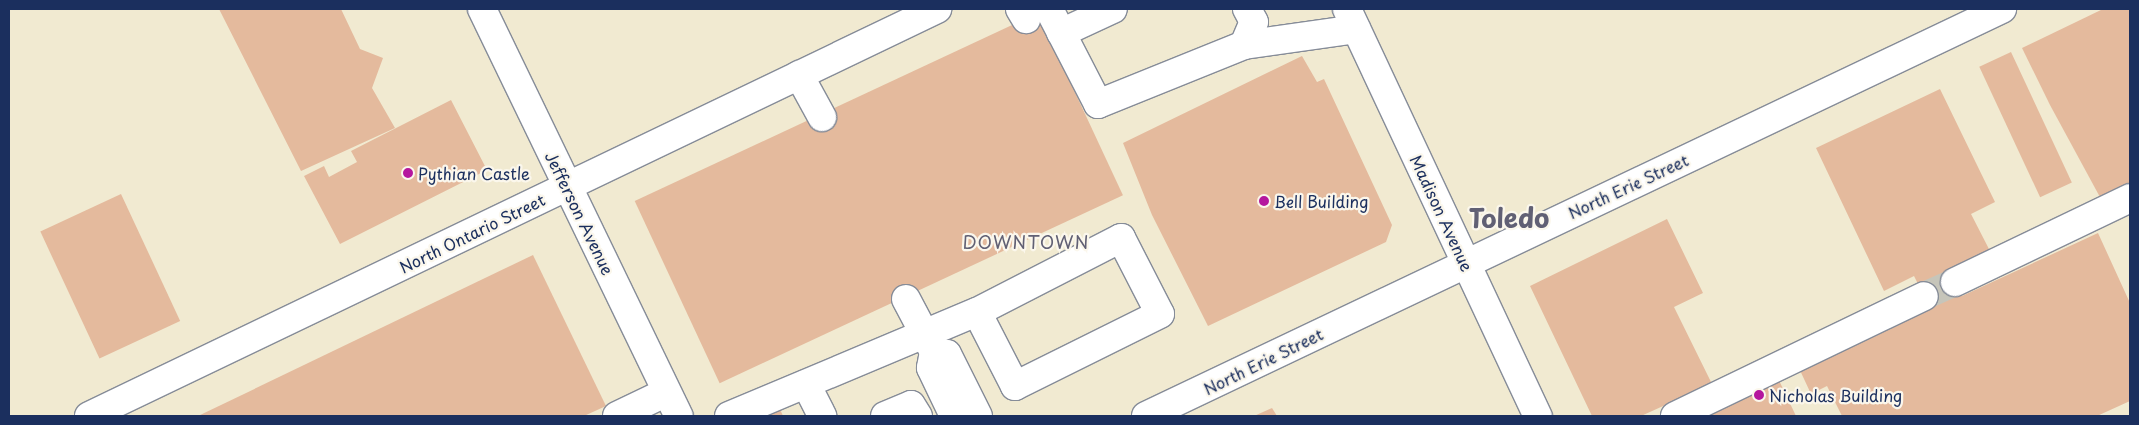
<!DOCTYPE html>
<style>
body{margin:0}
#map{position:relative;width:2139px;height:425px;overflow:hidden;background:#f1ead1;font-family:"Playpen Sans",sans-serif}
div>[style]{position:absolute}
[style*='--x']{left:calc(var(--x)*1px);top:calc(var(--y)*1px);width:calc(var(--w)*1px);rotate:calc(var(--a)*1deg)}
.building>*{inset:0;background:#e4ba9d;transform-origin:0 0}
.minor-tunnel>*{height:28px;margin-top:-14px;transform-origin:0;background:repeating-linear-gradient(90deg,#c6c5ba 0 28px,transparent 0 42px)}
.roads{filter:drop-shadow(1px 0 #868c98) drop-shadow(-1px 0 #868c98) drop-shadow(0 1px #868c98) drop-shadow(0 -1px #868c98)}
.minor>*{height:28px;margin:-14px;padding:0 14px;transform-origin:14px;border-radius:14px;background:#fff}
.major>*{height:28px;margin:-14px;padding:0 14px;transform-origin:14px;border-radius:14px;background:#fff}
.dots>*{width:14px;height:14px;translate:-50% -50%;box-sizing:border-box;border:2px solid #fbf7ec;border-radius:50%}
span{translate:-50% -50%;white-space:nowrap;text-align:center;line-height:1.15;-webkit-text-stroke:4.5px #fbf7ec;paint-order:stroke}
.poi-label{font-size:16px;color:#1b2f5e}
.left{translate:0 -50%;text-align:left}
.street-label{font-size:16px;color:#1b2f5e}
.neighbourhood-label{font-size:18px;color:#616074;letter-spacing:1px}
.town-label{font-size:26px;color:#616074;font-weight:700}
.frame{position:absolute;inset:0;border:10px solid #1b2f5e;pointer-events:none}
</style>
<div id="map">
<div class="building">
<div style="clip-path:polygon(219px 9px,341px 9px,360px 49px,383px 58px,372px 88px,395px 128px,301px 171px)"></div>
<div style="clip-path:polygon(2103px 9px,2130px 9px,2130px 186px,2101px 199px,2050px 105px,2022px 48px)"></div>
<div style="left:1038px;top:13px;width:201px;height:445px;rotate:65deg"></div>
<div style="left:2011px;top:52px;width:144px;height:35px;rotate:65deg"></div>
<div style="clip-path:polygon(1302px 56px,1317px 82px,1324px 79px,1392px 225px,1386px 242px,1208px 326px,1152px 215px,1123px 143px)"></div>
<div style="clip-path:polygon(1940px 89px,1995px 202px,1971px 214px,1990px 251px,1950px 270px,1962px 296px,2098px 233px,2130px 303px,2130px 401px,2097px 416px,1842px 416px,1827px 386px,1811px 394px,1798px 366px,1924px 296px,1914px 276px,1884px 291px,1816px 148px)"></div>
<div style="clip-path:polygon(451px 100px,487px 170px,340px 244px,304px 176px,324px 166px,329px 177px,357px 162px,351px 151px)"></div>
<div style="left:121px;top:194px;width:140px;height:89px;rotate:65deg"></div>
<div style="clip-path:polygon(1667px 219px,1703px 293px,1674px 307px,1712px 384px,1641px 416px,1592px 416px,1530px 286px)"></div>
<div style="clip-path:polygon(533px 255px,606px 406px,584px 416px,198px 416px)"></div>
<div style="clip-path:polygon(1776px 374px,1796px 416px,1689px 416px)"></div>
<div style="clip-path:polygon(779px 407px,783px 416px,759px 416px)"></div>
<div style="clip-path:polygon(1272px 408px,1277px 416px,1254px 416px)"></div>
</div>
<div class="minor-tunnel">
<div style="--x:1924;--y:296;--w:34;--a:-24"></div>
</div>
<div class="roads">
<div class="minor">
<div style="--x:482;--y:9;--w:452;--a:64.2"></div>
<div style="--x:1020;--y:9;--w:12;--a:59"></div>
<div style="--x:1049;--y:9;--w:107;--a:62.7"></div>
<div style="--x:1098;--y:104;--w:157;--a:-22"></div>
<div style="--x:1244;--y:45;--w:25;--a:-67"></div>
<div style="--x:1254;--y:22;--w:15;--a:-118"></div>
<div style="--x:1347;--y:9;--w:450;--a:64.9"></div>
<div style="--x:1061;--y:33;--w:57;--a:-24.8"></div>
<div style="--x:1244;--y:45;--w:113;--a:-8.1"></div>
<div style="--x:799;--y:75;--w:48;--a:61.3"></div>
<div style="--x:1955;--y:282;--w:194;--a:-25.6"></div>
<div style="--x:906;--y:299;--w:60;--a:62.2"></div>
<div style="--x:934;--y:352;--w:16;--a:101"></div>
<div style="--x:931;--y:368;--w:53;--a:64.4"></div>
<div style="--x:934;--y:352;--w:13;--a:9"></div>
<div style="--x:947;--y:354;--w:69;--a:63.4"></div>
<div style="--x:806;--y:384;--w:36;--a:63"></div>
<div style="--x:89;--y:416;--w:941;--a:-25.64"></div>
<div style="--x:617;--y:416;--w:55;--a:-25.6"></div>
<div style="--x:729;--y:416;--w:269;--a:-22.8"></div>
<div style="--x:977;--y:312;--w:162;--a:-27.2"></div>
<div style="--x:1121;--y:238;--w:85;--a:62.8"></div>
<div style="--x:1160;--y:314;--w:162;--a:153.6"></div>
<div style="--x:1015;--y:386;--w:83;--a:-117.2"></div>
<div style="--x:885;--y:416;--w:28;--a:-23"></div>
<div style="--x:911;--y:405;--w:13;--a:58"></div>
<div style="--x:1675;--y:416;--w:276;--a:-25.7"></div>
</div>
<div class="major">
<div style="--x:1146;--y:416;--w:948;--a:-25.43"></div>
</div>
</div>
<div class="dots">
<div style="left:408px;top:173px;background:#b5179e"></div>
<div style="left:1264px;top:201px;background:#b5179e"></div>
<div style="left:1759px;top:395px;background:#b5179e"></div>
</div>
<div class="poi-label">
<span class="left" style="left:418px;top:173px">Pythian Castle</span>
<span class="left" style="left:1274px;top:201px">Bell Building</span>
<span class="left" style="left:1769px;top:395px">Nicholas Building</span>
</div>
<div class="street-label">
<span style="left:1628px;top:186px;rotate:-25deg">North Erie Street</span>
<span style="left:580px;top:213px;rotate:64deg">Jefferson Avenue</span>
<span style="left:1442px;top:213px;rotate:65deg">Madison Avenue</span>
<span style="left:472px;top:233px;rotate:-26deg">North Ontario Street</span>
<span style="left:1263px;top:361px;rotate:-26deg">North Erie Street</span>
</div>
<div class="neighbourhood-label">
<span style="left:1026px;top:242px">DOWNTOWN</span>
</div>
<div class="town-label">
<span style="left:1509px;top:218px">Toledo</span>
</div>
<div class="frame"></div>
</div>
